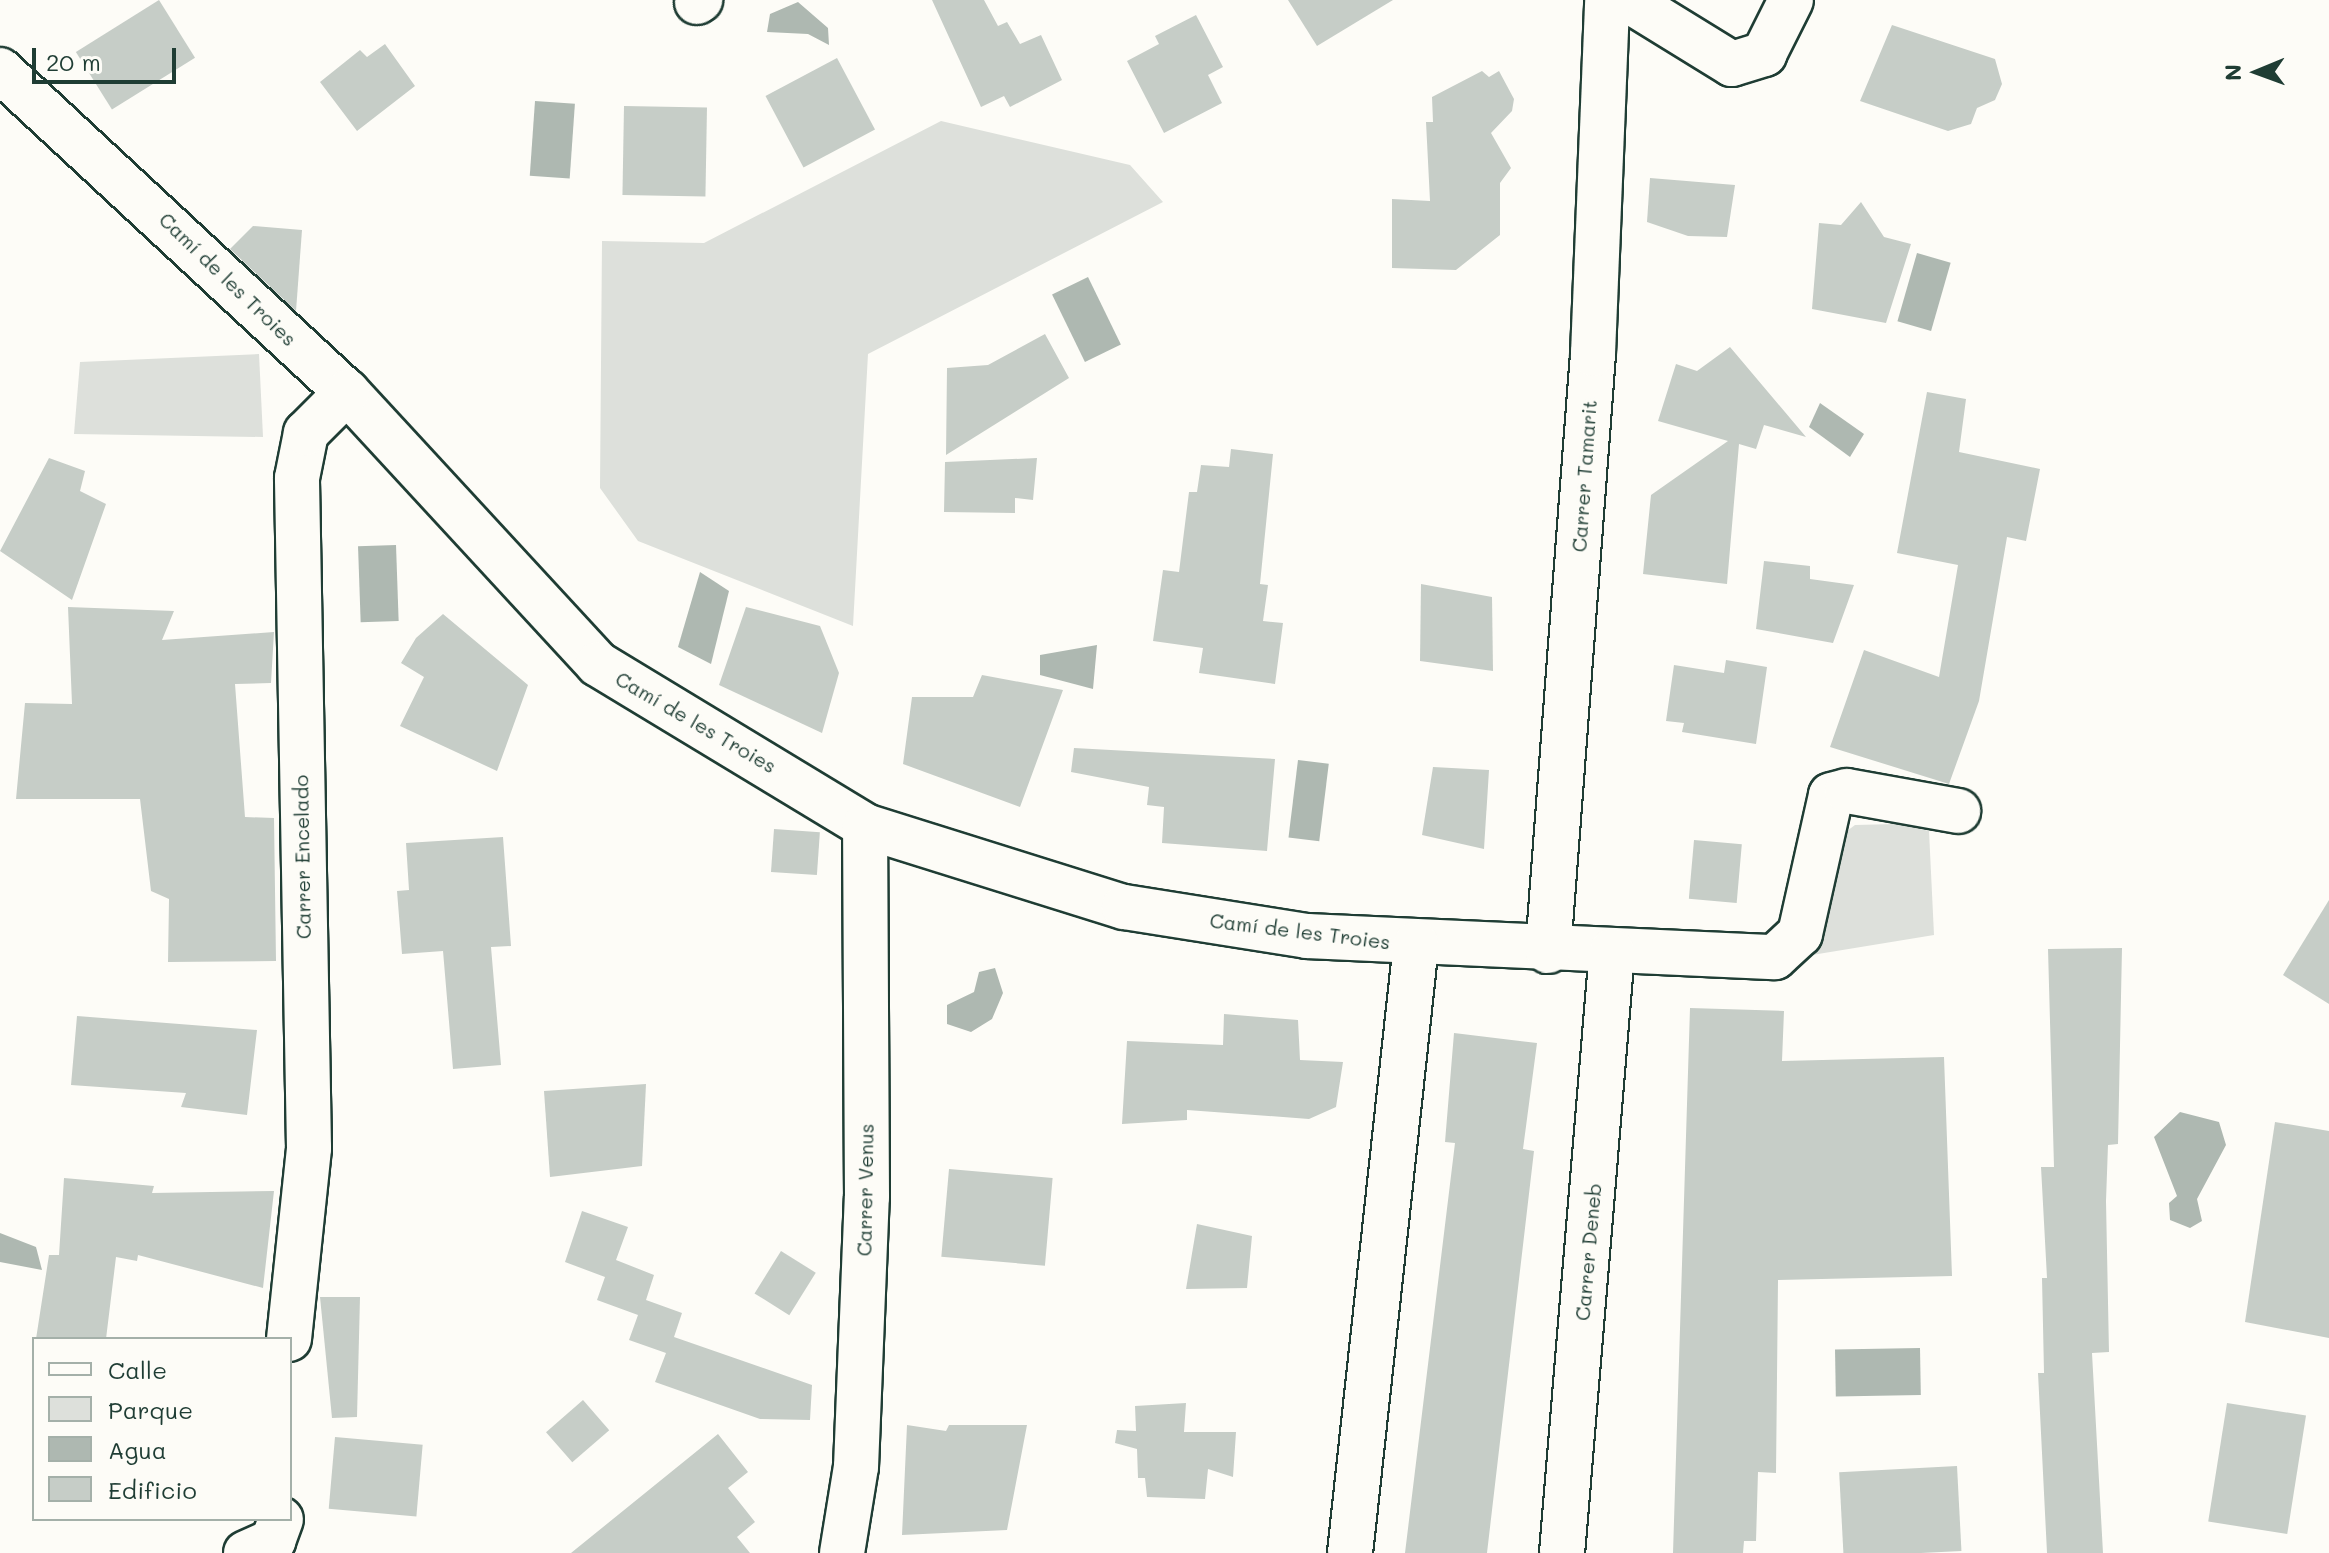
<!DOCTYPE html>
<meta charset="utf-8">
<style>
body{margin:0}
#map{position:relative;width:2329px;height:1553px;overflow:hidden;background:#fdfcf7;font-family:Mali,sans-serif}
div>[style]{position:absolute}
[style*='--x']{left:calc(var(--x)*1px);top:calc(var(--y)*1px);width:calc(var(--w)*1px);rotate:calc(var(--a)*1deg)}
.green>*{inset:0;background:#dde0db}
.water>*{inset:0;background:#aeb8b1;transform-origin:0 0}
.building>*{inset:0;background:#c6cdc7;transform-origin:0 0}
.roads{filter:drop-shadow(2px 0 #1f3d34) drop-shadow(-2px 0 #1f3d34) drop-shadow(0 2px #1f3d34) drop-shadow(0 -2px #1f3d34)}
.street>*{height:44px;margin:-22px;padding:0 22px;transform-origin:22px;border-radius:22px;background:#fdfcf7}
span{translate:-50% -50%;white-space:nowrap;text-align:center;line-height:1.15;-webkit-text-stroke:6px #fdfcf7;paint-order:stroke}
.street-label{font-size:20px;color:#1f3d34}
.legend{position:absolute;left:32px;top:1337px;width:260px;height:184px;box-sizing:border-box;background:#fdfcf7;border:2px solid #a4b0a9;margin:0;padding:10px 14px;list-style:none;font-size:24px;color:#1f3d34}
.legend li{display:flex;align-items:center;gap:16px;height:40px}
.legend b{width:40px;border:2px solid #a4b0a9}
.north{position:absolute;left:2217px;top:32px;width:80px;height:80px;-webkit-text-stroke:6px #fdfcf7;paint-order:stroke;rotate:269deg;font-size:22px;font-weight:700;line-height:32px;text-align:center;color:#1f3d34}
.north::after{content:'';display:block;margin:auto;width:28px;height:36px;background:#1f3d34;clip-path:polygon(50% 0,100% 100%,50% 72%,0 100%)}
.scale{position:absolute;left:32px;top:48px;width:144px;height:36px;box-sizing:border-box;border:4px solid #1f3d34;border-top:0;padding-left:10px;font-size:24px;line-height:28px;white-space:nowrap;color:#1f3d34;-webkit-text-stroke:6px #fdfcf7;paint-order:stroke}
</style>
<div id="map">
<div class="green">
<div style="clip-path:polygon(941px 121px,1130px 165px,1163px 202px,868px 354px,853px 626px,638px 541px,600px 488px,602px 241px,704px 243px)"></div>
<div style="clip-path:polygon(259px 354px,263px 437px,74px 434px,80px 362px)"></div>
<div style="clip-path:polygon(1896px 824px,1929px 831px,1934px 935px,1812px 955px,1843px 834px,1855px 825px)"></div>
</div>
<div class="water">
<div style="clip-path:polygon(798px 2px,828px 28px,829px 45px,808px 34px,767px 32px,770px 14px)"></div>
<div style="left:535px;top:101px;width:40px;height:75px;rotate:4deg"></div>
<div style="left:1917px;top:253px;width:35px;height:71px;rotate:16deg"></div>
<div style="left:1088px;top:277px;width:75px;height:40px;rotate:64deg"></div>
<div style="clip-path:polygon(1820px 403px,1864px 434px,1850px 457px,1809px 427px)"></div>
<div style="left:396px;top:545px;width:76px;height:38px;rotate:88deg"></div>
<div style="clip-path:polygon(700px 572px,729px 591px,711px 664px,678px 647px)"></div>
<div style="clip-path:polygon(1097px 645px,1093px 689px,1040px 675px,1040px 655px)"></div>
<div style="left:1298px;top:760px;width:31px;height:78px;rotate:7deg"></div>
<div style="clip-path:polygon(995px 968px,1003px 993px,992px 1019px,971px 1032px,947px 1024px,947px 1005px,974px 992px,979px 972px)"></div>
<div style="clip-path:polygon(2180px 1112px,2219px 1122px,2226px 1145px,2197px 1199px,2202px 1221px,2190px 1228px,2170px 1220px,2169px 1203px,2177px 1196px,2154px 1137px)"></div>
<div style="clip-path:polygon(0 1233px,36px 1247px,42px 1270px,0 1262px)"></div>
<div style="left:1920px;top:1348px;width:47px;height:85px;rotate:89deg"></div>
</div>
<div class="building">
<div style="left:159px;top:0;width:68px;height:98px;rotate:58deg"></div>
<div style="clip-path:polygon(932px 0,984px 0,998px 26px,1007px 22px,1020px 44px,1041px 35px,1062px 80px,1010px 107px,1004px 96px,981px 107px)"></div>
<div style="clip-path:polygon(1288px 0,1393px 0,1317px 46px)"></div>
<div style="clip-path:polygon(1196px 15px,1223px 67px,1208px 75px,1222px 103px,1164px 133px,1127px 61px,1159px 44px,1155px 36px)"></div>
<div style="clip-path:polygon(1892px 25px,1995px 59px,2002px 84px,1995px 100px,1977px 108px,1971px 124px,1948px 131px,1860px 101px)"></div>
<div style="clip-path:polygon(385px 44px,415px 86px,357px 131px,320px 82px,360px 50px,367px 57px)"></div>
<div style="left:837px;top:58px;width:81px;height:81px;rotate:62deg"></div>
<div style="clip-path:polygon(1482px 71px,1489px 77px,1499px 71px,1514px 99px,1512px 111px,1491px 133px,1511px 168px,1500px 183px,1500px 235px,1456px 270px,1392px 268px,1392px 199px,1430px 201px,1426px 122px,1433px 122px,1432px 97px)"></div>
<div style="left:624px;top:106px;width:83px;height:89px;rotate:1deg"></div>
<div style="clip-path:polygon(1650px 178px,1735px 185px,1727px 237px,1688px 236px,1647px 222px)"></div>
<div style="clip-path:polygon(1861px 202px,1884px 237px,1911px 244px,1886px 323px,1812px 309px,1819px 223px,1841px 225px)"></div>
<div style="clip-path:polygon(253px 226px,302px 230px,296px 311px,230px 249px)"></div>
<div style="clip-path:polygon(1045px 334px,1069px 378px,946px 455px,947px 368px,988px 365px)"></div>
<div style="clip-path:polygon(1730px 347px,1806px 437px,1764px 425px,1756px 449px,1739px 444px,1727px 584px,1643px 574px,1651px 495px,1728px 441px,1658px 421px,1676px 364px,1697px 371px)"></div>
<div style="clip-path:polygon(1927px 392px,1966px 399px,1959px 452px,2040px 469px,2026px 541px,2007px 537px,1979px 701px,1949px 784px,1830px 747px,1864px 650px,1939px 677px,1958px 565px,1897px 553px)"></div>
<div style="clip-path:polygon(1231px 449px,1273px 454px,1260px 584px,1268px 585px,1263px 621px,1283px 623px,1275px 684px,1199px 673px,1203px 648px,1153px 641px,1163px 570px,1179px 572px,1189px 492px,1197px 492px,1201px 465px,1229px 467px)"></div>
<div style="clip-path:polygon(49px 458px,85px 471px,80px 491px,106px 504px,72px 600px,0 551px)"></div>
<div style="clip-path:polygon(1037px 458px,1033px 500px,1015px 498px,1015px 513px,944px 512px,945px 462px)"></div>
<div style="clip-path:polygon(1764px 561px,1810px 566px,1810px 579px,1854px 585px,1833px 643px,1756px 629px)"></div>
<div style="clip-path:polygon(1421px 584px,1492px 597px,1493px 671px,1420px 661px)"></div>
<div style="clip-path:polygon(68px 607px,174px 611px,162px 640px,274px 632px,271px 683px,235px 684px,245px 817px,274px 818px,276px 961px,168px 962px,169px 899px,151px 891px,140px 799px,16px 799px,25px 703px,72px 704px)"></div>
<div style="clip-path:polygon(746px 607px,820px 626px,839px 673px,822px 733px,719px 685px)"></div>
<div style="clip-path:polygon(443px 614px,528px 685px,497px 771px,400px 726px,424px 677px,401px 663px,416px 638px)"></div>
<div style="clip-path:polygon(1726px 660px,1767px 667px,1756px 744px,1682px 732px,1684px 723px,1666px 721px,1674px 665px,1724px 673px)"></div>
<div style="clip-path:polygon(982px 675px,1063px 690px,1020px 807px,903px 764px,912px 697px,973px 697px)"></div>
<div style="clip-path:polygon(1074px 748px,1275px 759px,1267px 851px,1162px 843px,1164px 807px,1147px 805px,1149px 787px,1071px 772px)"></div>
<div style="clip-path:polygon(1433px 767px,1489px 770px,1484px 849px,1422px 835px)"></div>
<div style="left:774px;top:829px;width:46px;height:43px;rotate:4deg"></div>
<div style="clip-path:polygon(503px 837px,511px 946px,491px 947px,501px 1065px,453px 1069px,443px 951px,402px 954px,397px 891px,409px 890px,406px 843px)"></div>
<div style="left:1694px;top:840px;width:48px;height:59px;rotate:5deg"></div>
<div style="clip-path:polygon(2329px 900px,2329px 1004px,2283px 975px)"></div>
<div style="clip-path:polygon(2122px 948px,2118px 1144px,2108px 1145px,2106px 1201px,2109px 1352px,2092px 1353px,2103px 1553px,2047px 1553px,2038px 1373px,2044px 1373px,2042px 1278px,2047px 1278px,2041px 1167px,2054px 1167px,2048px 949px)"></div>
<div style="clip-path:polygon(1690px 1008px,1784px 1011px,1782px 1061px,1944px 1057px,1952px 1276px,1778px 1280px,1776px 1473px,1758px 1472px,1756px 1541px,1744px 1541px,1743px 1553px,1673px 1553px)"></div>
<div style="clip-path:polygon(1224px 1014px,1298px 1020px,1300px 1060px,1343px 1062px,1336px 1107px,1309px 1119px,1187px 1110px,1187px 1120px,1122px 1124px,1127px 1041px,1223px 1045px)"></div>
<div style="clip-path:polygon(77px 1016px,257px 1030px,247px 1115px,181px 1107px,186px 1093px,71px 1085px)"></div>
<div style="clip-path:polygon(1454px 1033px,1537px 1043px,1523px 1149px,1534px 1151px,1487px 1553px,1405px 1553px,1455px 1143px,1445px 1142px)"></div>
<div style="clip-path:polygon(646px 1084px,642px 1166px,550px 1177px,544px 1091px)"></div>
<div style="clip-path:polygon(2275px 1122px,2329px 1131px,2329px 1338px,2245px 1322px)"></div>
<div style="left:949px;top:1169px;width:104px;height:88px;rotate:5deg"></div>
<div style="clip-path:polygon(64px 1178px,154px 1186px,152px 1193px,274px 1191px,263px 1288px,138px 1255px,137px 1261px,116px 1257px,106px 1339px,36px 1339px,49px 1255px,59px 1255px)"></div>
<div style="clip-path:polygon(582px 1211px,628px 1227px,616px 1260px,654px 1275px,646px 1300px,682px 1313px,674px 1337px,812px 1385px,810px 1420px,760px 1419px,655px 1382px,666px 1353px,629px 1340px,638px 1315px,597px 1300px,605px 1277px,565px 1262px)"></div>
<div style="clip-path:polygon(1197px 1224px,1252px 1236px,1247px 1288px,1186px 1289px)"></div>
<div style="left:781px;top:1251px;width:41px;height:50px;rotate:32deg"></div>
<div style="clip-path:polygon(320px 1297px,360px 1297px,357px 1417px,332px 1418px)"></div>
<div style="left:583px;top:1400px;width:40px;height:49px;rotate:49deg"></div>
<div style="clip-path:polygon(1186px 1403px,1184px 1432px,1236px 1432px,1233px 1477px,1208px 1469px,1205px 1499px,1147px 1497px,1145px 1478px,1138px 1478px,1137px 1449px,1115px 1443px,1117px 1430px,1136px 1431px,1135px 1406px)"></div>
<div style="left:2227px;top:1403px;width:80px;height:120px;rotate:9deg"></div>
<div style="clip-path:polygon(907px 1425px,946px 1431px,949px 1425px,1027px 1425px,1007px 1530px,902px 1535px)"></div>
<div style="clip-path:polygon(718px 1434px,748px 1472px,728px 1488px,755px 1522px,737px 1537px,750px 1553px,571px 1553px)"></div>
<div style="left:335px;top:1437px;width:88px;height:72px;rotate:5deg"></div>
<div style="left:1957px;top:1466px;width:85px;height:118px;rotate:87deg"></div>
</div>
<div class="roads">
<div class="street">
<div style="--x:1628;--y:0;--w:122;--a:31.6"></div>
<div style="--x:1732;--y:64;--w:34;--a:-17"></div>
<div style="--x:1764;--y:54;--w:60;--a:-63.4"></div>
<div style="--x:697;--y:2;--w:4;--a:-34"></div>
<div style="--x:0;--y:70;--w:473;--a:42.9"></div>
<div style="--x:347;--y:392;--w:370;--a:47.3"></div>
<div style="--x:598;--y:664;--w:312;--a:31.2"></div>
<div style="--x:865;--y:826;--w:271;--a:17.4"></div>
<div style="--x:1124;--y:907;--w:185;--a:9"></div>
<div style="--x:1307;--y:936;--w:468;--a:2.6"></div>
<div style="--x:1775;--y:957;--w:34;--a:-43"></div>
<div style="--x:1800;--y:934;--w:142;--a:-77.4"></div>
<div style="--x:1831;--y:795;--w:16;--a:-14"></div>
<div style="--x:1847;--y:791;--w:113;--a:10.2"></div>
<div style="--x:1548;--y:951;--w:599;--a:-85.69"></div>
<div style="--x:1593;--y:354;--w:354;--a:-87.7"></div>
<div style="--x:289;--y:1339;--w:192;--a:-84"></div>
<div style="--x:309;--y:1148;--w:670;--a:-91.03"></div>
<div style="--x:297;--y:478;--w:46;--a:-78.7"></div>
<div style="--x:306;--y:433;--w:58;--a:-45"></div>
<div style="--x:246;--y:1553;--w:30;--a:-24"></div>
<div style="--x:273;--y:1541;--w:23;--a:-70"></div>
<div style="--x:842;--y:1553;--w:87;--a:-80.8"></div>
<div style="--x:856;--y:1467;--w:270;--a:-87.7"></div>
<div style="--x:867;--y:1197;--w:371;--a:-90.3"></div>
<div style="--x:1350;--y:1553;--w:613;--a:-83.81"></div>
<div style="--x:1562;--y:1553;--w:604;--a:-85.25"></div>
</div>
</div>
<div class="street-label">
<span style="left:228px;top:279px;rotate:44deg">Camí de les Troies</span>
<span style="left:1584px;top:476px;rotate:-86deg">Carrer Tamarit</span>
<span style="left:696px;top:722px;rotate:30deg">Camí de les Troies</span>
<span style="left:302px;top:857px;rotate:-91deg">Carrer Encelado</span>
<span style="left:1300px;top:931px;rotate:7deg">Camí de les Troies</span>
<span style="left:865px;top:1190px;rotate:-89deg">Carrer Venus</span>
<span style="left:1588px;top:1252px;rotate:-85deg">Carrer Deneb</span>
</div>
<ul class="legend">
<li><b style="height:10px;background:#fdfcf7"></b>Calle</li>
<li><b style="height:22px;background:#dde0db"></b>Parque</li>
<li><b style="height:22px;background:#aeb8b1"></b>Agua</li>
<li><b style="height:22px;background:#c6cdc7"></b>Edificio</li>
</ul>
<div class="north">N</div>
<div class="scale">20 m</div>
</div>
